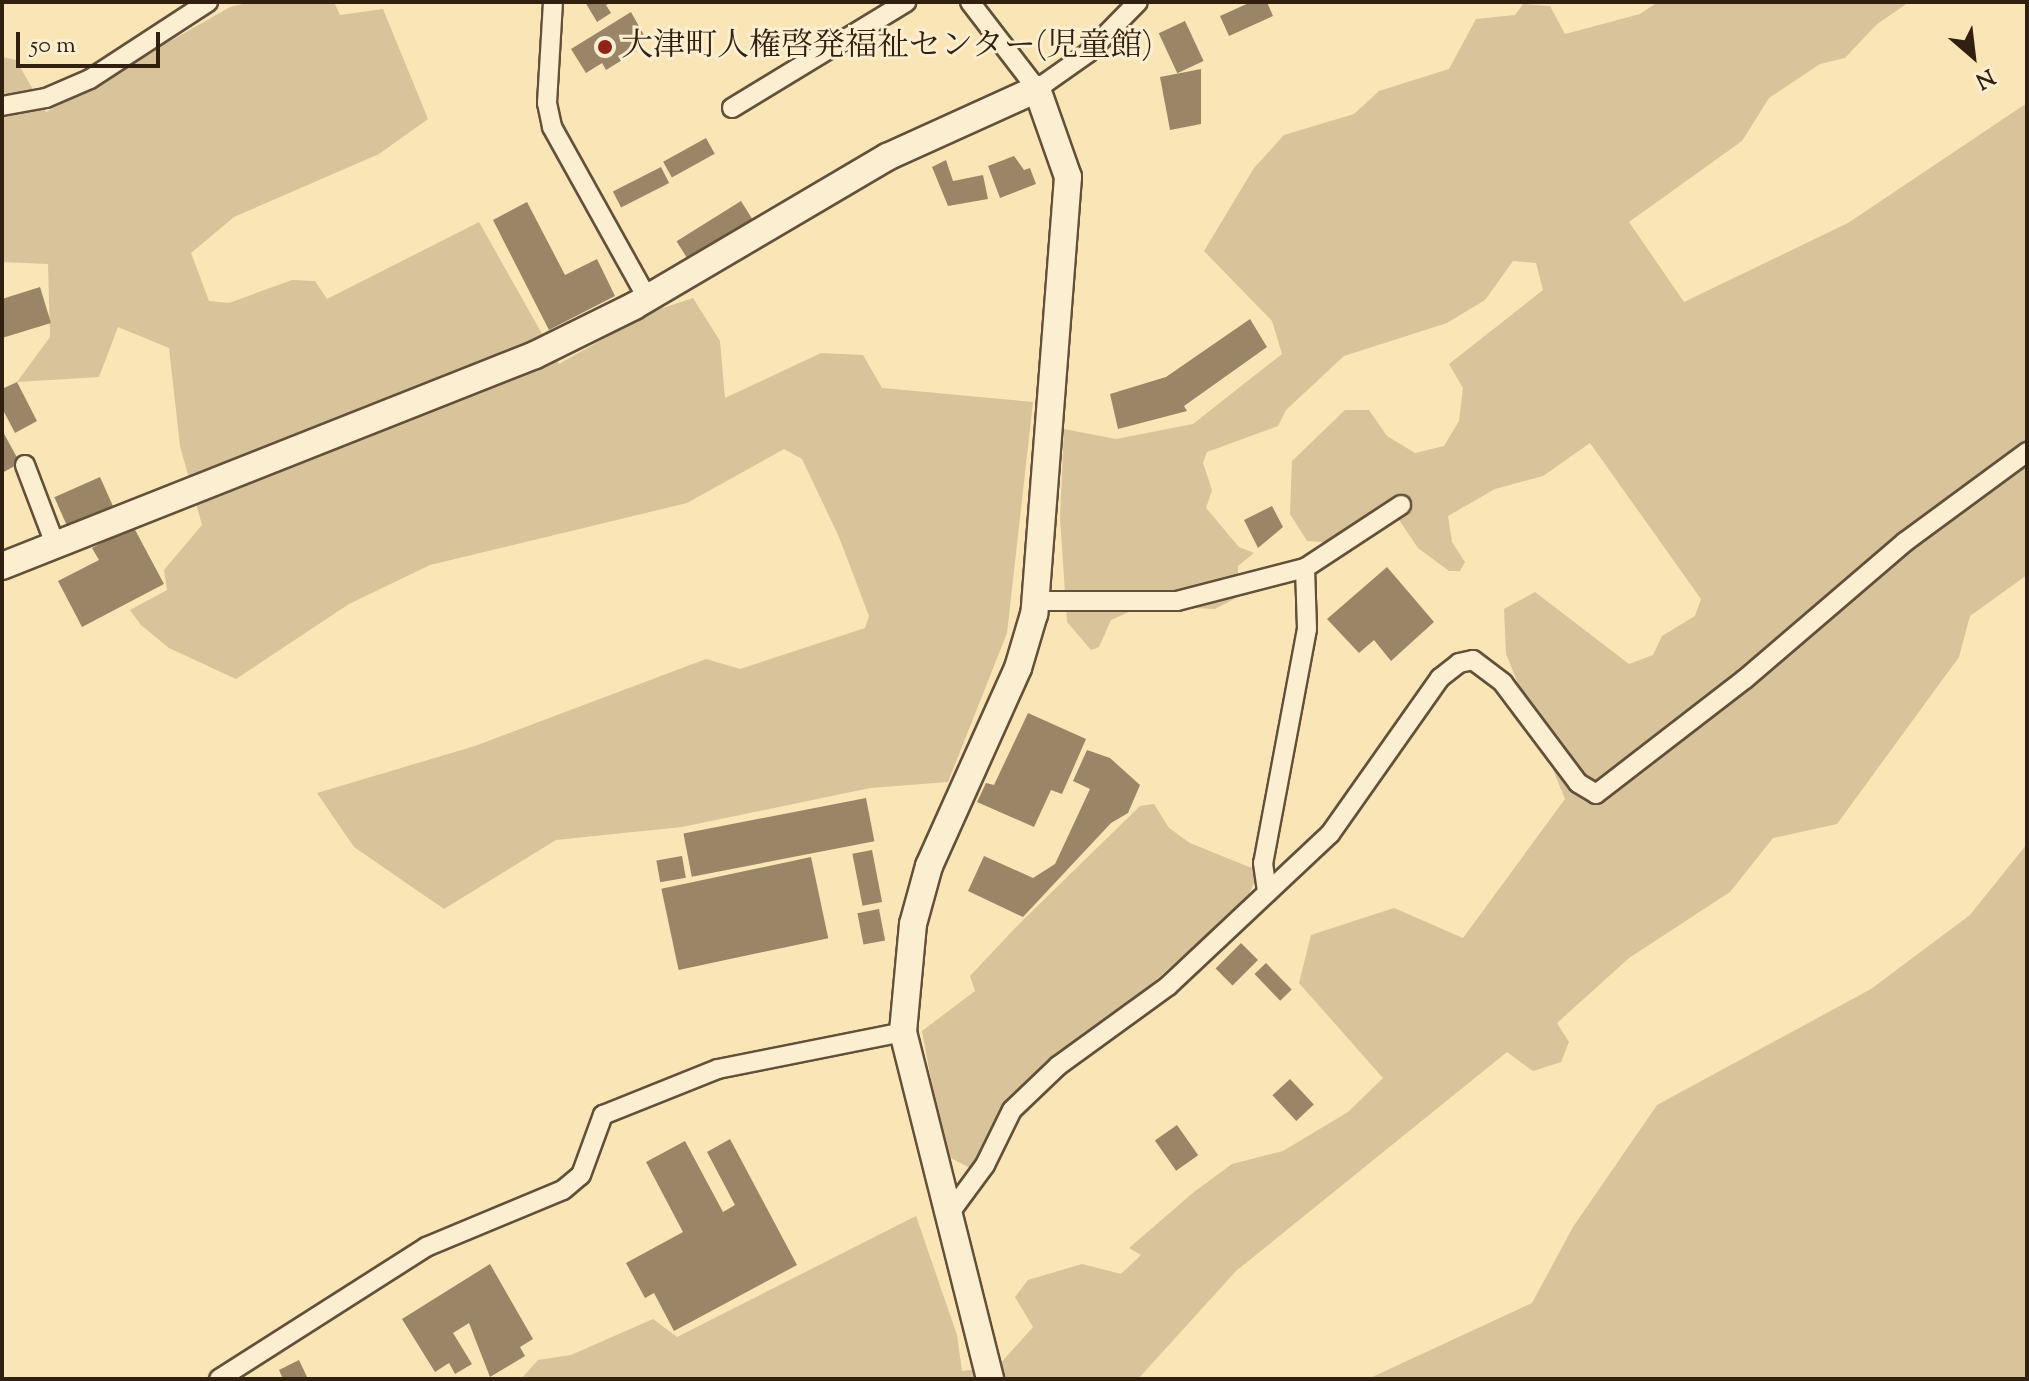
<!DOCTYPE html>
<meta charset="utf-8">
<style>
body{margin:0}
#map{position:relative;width:2029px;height:1381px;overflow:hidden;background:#fae5b6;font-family:"Sorts Mill Goudy","Noto Serif JP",serif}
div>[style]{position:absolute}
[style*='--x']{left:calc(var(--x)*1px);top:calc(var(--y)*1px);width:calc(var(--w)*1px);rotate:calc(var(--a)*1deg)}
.green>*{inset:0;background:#d8c39a}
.building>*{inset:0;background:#9a8666;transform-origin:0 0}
.roads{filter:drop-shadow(2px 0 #63503a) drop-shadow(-2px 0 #63503a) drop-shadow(0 2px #63503a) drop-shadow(0 -2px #63503a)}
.street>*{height:18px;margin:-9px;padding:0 9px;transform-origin:9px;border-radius:9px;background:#fceed0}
.secondary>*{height:26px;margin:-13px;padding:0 13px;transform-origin:13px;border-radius:13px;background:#fceed0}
.dots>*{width:22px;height:22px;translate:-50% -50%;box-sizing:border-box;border:4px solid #fceed0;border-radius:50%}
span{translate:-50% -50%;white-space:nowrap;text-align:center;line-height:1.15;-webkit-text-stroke:6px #fceed0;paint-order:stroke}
.poi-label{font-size:32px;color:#311f10}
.left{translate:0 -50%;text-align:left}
.frame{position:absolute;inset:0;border:4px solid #311f10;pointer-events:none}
.north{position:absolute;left:1933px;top:16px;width:80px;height:80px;-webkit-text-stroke:6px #fceed0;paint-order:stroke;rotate:152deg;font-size:22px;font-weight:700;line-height:32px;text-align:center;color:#311f10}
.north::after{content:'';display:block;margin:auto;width:28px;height:36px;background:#311f10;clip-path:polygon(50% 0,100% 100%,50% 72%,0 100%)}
.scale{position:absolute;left:16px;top:32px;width:144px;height:36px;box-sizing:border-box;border:4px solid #311f10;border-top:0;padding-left:10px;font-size:24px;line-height:28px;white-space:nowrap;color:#311f10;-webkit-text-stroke:6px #fceed0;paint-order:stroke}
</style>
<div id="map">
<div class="green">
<div style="clip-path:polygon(251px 2px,334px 2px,340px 15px,383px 9px,428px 119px,379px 154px,234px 217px,191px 253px,209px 301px,229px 303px,292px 280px,315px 281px,327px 299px,479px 222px,559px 364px,651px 312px,693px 298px,720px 341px,725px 398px,821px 353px,863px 355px,882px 388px,1033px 402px,1007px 633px,948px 782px,870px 788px,682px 827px,556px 840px,444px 909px,354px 847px,317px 793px,475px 746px,706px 659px,740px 669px,865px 628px,869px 616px,839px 537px,802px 459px,784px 449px,687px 503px,430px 565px,349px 604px,236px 679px,169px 648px,141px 625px,130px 610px,167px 590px,164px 570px,202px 525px,180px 446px,169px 348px,118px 327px,99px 377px,17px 382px,50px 337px,48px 264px,2px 262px,2px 57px,16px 60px,46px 112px,230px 7px)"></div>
<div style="clip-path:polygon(1658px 2px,1909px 2px,1876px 25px,1845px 58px,1820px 64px,1769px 98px,1742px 141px,1629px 222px,1684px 302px,1848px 223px,2027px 103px,2027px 575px,1970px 616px,1959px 657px,1837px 824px,1773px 838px,1730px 892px,1629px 958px,1557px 1023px,1569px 1042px,1561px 1062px,1533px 1071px,1507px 1052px,1236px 1271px,1138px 1379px,521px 1379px,538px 1360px,571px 1355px,653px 1319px,677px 1337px,916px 1216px,957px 1335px,962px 1371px,997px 1367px,1033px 1327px,1015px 1297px,1028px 1280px,1082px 1264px,1121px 1274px,1141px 1255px,1129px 1248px,1194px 1192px,1232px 1164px,1283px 1151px,1348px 1112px,1383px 1078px,1299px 983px,1311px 935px,1394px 908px,1463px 938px,1565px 799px,1506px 654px,1504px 609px,1535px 592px,1629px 664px,1653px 655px,1662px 636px,1695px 616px,1701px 599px,1590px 443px,1543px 476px,1495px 489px,1448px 516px,1452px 542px,1465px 562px,1460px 571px,1449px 571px,1418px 548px,1395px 514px,1336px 543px,1307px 541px,1290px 514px,1292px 461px,1345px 410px,1369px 410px,1387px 436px,1415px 453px,1444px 446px,1459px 421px,1463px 388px,1449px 364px,1543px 290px,1536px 263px,1513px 261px,1485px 300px,1447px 323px,1344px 356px,1286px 410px,1278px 426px,1207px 452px,1203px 463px,1212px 490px,1206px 508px,1239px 547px,1254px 553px,1238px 566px,1238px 597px,1215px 609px,1142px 606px,1111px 620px,1099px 647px,1091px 650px,1067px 622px,1060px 518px,1064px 429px,1116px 439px,1193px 424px,1282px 354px,1272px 321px,1204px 251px,1254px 168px,1284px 135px,1354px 114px,1379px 91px,1449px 69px,1476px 19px,1515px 15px,1523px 4px,1550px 6px,1565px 34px,1640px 14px)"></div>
<div style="clip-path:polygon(1154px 804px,1169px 828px,1190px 843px,1259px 871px,1247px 899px,1123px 1009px,1053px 1062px,970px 1168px,945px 1155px,922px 1031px,975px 991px,970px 976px,1017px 926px,1140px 806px)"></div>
<div style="clip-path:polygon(2027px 844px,2027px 1379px,1368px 1379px,1532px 1303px,1573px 1227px,1657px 1105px,1871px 989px,1970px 915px)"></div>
</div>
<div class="building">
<div style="clip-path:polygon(585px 2px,612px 2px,606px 5px,611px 13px,597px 22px)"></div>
<div style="clip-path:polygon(1251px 2px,1267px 2px,1273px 16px,1229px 36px,1220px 16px)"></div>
<div style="clip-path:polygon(631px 12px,645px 37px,633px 44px,637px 51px,606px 70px,602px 63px,586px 73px,571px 49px)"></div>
<div style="left:1185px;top:21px;width:44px;height:29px;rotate:65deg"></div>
<div style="clip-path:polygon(1201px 69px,1201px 124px,1170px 130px,1160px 77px)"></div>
<div style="left:706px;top:138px;width:18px;height:49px;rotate:61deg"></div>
<div style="clip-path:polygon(1014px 156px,1024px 170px,1030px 168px,1036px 184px,1000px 198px,988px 166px)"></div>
<div style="clip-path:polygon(946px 160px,953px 181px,983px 175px,988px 199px,948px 206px,932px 167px)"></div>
<div style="left:661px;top:167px;width:18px;height:54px;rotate:63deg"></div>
<div style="left:741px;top:201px;width:28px;height:76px;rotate:58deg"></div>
<div style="clip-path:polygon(527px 202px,565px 275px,597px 259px,615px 296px,549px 330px,493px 220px)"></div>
<div style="clip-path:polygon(40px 287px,51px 323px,2px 338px,2px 299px)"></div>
<div style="clip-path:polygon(1250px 319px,1267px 347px,1184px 406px,1187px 411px,1118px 429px,1110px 394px,1166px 377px)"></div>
<div style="clip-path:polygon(17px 382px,37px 421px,15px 433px,2px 408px,2px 389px)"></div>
<div style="clip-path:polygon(2px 430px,20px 463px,2px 473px)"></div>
<div style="left:100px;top:477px;width:35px;height:50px;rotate:66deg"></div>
<div style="clip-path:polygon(1272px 506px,1283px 527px,1258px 548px,1244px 520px)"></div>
<div style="clip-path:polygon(133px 526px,164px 584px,82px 627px,58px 581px,99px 560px,92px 548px)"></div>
<div style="clip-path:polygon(1387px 567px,1434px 622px,1391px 661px,1374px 640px,1359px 653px,1327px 619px)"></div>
<div style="clip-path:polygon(1028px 713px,1086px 739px,1062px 794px,1051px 790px,1034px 827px,977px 802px,986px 783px,994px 785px)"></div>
<div style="clip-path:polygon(1087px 750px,1110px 758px,1140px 785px,1128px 813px,1111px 823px,1023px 917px,968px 891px,984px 856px,1033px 878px,1055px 864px,1090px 789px,1073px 781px)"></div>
<div style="left:866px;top:798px;width:44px;height:186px;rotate:79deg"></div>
<div style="left:872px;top:850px;width:53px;height:20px;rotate:79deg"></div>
<div style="left:682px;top:856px;width:22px;height:26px;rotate:80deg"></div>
<div style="left:811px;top:857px;width:83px;height:153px;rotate:78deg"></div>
<div style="left:879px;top:909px;width:32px;height:22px;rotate:79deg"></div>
<div style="left:1241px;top:943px;width:24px;height:36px;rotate:45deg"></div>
<div style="left:1266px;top:963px;width:37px;height:16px;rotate:46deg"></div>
<div style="left:1290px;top:1079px;width:35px;height:24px;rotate:47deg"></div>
<div style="left:1177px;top:1125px;width:37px;height:27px;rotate:55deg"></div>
<div style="clip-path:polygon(730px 1139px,797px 1265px,674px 1331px,654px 1293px,645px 1298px,626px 1263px,683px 1232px,646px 1162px,685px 1141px,723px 1212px,735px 1205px,707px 1152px)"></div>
<div style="clip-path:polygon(490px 1264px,533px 1339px,520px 1347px,525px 1356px,490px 1377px,469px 1323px,453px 1333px,472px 1364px,455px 1374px,449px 1363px,435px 1372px,402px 1319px)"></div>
<div style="clip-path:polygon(299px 1360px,308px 1379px,283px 1379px,279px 1370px)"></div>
</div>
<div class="roads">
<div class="street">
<div style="--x:553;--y:2;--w:101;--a:93.4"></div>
<div style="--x:547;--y:103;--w:25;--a:78"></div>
<div style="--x:552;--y:127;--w:196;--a:60.9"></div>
<div style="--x:970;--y:2;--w:110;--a:52.4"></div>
<div style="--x:1037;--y:89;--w:62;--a:-35.2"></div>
<div style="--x:1088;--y:53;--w:71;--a:-45.6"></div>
<div style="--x:2;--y:106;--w:45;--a:-10.3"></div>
<div style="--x:46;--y:98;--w:48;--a:-23.4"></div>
<div style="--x:90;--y:79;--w:141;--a:-33.1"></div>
<div style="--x:732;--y:108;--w:204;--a:-31.3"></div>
<div style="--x:25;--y:465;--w:85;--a:69.2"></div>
<div style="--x:1305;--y:568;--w:115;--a:-33.3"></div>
<div style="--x:1036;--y:601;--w:141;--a:0"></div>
<div style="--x:1177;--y:601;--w:132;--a:-14.5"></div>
<div style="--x:1305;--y:568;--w:61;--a:88.1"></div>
<div style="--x:1307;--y:629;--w:238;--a:100.6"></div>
<div style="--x:1263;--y:863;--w:30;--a:82"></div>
<div style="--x:949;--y:1214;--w:61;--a:-53.7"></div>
<div style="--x:985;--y:1165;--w:61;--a:-63.9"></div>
<div style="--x:1012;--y:1110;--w:64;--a:-43.7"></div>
<div style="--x:1058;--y:1066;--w:136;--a:-36"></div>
<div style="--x:1168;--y:986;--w:222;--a:-43.2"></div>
<div style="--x:1330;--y:834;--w:191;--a:-54.8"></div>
<div style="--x:1440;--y:678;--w:24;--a:-38"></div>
<div style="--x:1459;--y:663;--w:14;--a:-12"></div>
<div style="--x:1473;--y:660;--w:38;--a:37"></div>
<div style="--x:1503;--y:683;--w:125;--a:53.1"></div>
<div style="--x:1578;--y:783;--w:21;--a:31"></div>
<div style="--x:1596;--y:794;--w:188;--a:-37.7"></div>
<div style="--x:1745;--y:679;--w:211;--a:-40.6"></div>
<div style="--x:1905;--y:542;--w:152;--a:-36.4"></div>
<div style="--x:219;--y:1379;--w:246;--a:-32.5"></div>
<div style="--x:426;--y:1247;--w:148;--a:-22.6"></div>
<div style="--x:563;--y:1190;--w:23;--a:-40"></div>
<div style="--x:581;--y:1175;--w:64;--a:-69.9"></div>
<div style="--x:603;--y:1115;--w:124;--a:-21.8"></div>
<div style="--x:718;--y:1069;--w:189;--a:-11.3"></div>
</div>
<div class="secondary">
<div style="--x:2;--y:566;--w:573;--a:-21.6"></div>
<div style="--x:535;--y:355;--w:110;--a:-26.3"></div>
<div style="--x:634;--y:306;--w:294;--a:-30.5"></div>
<div style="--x:887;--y:157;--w:165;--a:-24.4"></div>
<div style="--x:1037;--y:89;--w:93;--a:70.6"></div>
<div style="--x:1068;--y:177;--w:438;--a:94.4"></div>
<div style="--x:1034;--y:614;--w:56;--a:106.5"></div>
<div style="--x:1018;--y:668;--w:217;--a:114.2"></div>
<div style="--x:929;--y:866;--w:60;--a:105.4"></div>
<div style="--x:913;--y:924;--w:108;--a:95.3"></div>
<div style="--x:903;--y:1032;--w:358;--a:75.9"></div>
</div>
</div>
<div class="dots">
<div style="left:605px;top:47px;background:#8f2418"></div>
</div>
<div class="poi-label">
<span class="left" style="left:621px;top:47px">大津町人権啓発福祉センター(児童館)</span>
</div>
<div class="frame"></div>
<div class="north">N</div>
<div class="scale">50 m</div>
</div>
